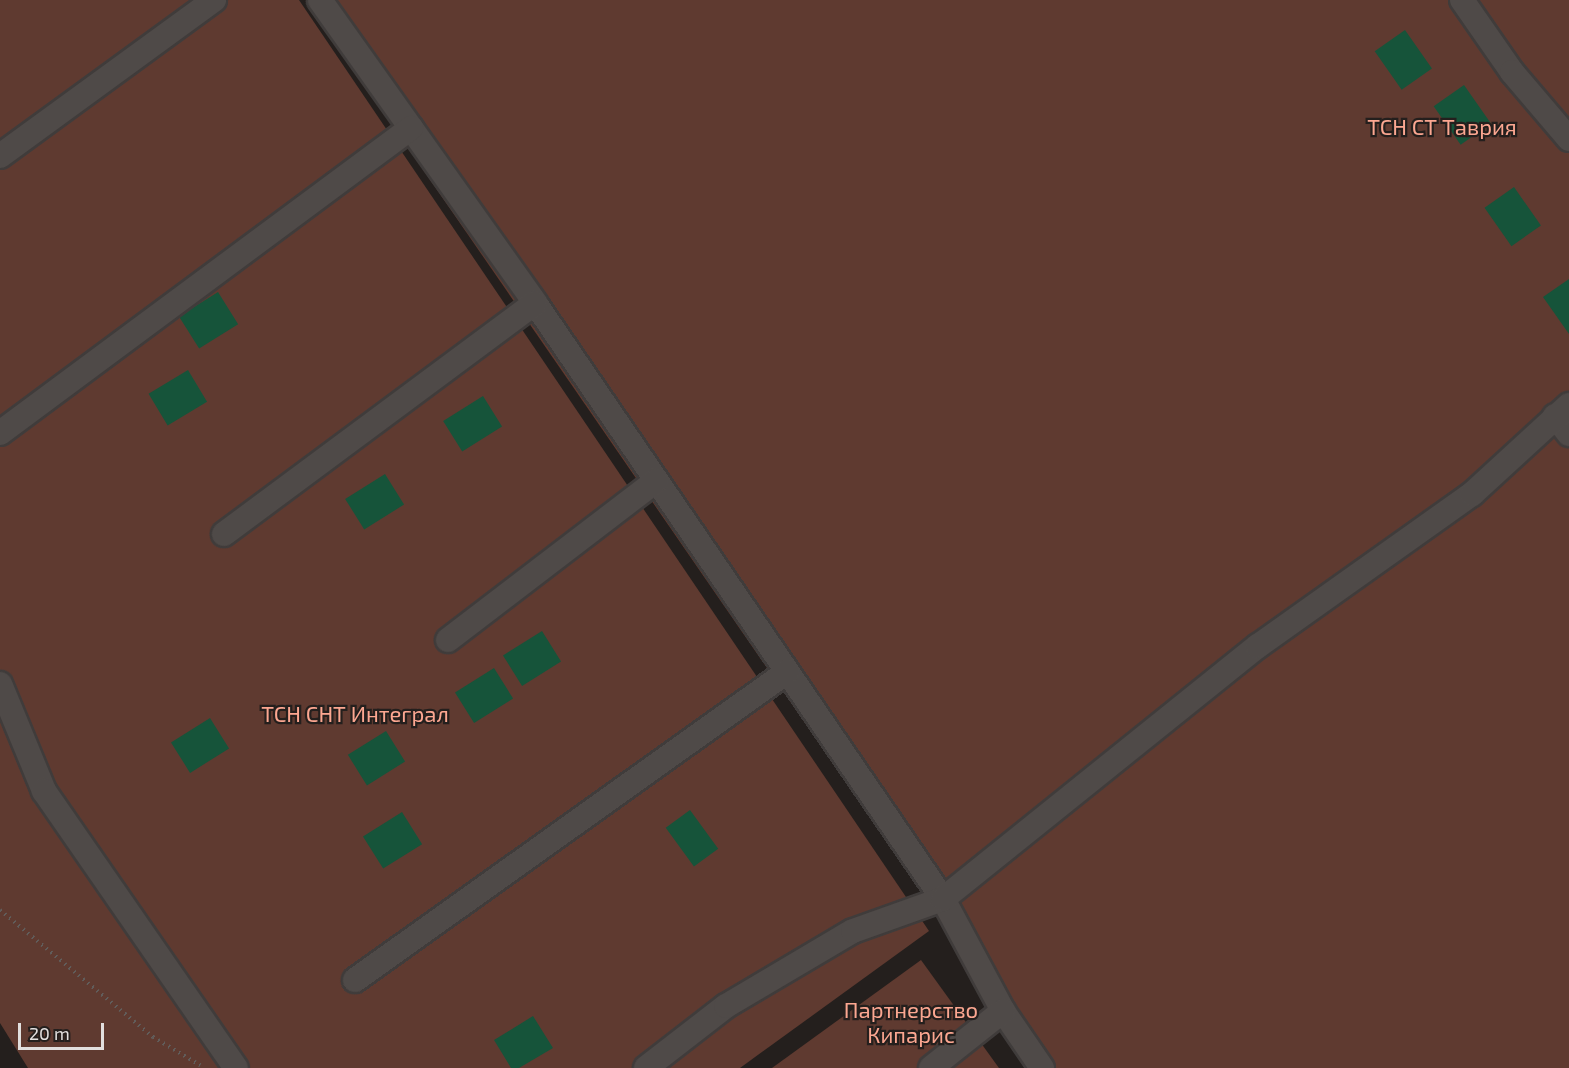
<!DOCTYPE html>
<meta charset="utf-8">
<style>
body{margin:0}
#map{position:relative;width:1569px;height:1068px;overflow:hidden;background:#241f1d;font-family:"Exo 2",sans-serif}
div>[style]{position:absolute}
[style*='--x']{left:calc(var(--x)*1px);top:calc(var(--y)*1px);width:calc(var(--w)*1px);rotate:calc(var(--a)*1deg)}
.green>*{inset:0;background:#5f3a30}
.building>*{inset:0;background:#16543a;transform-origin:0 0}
.path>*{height:4px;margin-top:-2px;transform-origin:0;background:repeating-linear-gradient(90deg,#615d5b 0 1.5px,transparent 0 6px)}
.roads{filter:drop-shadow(2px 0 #403c3b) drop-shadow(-2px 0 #403c3b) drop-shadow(0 2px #403c3b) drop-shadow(0 -2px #403c3b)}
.street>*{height:24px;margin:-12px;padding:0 12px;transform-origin:12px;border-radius:12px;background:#4f4a48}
span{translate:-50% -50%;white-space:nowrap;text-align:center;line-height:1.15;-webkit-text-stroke:4.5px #241f1d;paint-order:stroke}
.park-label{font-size:22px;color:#fca791}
.scale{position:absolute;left:18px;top:1023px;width:86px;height:27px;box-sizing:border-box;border:3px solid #e2dfde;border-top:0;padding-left:8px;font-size:18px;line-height:21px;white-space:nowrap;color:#e2dfde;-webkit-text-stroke:4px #241f1d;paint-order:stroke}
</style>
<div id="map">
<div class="green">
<div style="clip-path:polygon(0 0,299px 0,929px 931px,740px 1068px,28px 1068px,0 1023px)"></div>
<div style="clip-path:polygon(306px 0,1569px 0,1569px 1068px,1043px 1068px)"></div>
<div style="clip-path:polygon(921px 960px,999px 1068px,772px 1068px)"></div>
</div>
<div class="building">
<div style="left:1405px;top:30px;width:47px;height:37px;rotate:55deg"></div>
<div style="left:1464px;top:85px;width:47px;height:37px;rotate:55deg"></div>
<div style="left:1514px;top:187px;width:47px;height:36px;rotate:55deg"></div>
<div style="clip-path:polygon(1569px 279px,1569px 334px,1543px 297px)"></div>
<div style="left:218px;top:292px;width:38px;height:46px;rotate:58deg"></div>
<div style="left:188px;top:370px;width:37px;height:46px;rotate:59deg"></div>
<div style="left:483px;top:396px;width:36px;height:47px;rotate:58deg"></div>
<div style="left:385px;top:474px;width:36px;height:47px;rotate:58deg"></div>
<div style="left:542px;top:631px;width:36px;height:46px;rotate:58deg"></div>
<div style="left:494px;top:668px;width:36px;height:46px;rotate:58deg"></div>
<div style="left:210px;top:718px;width:36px;height:46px;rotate:58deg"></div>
<div style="left:386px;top:731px;width:36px;height:45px;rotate:58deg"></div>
<div style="left:690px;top:810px;width:48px;height:30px;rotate:54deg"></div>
<div style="left:402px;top:812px;width:38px;height:46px;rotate:58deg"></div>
<div style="clip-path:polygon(533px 1016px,553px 1048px,519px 1068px,511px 1068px,494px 1040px)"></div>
</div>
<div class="path">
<div style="--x:0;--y:910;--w:199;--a:39.7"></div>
<div style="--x:153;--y:1037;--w:55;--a:30.8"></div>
</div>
<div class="roads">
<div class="street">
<div style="--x:320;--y:0;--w:372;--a:54.6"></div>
<div style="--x:535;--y:303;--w:722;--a:55.61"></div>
<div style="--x:943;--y:899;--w:127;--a:61.8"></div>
<div style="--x:1003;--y:1011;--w:69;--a:55.6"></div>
<div style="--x:1462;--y:0;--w:88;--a:55.2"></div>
<div style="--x:1512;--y:72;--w:88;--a:49.6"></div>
<div style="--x:0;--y:156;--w:265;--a:-36.1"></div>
<div style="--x:1555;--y:416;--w:23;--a:52"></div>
<div style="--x:0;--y:433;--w:512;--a:-36.58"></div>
<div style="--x:224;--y:534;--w:387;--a:-36.6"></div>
<div style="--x:448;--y:640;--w:262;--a:-37.4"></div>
<div style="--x:0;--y:684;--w:116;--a:67.6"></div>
<div style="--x:44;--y:791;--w:337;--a:55.3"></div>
<div style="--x:355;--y:980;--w:531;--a:-35.49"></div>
<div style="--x:646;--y:1068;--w:101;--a:-37.8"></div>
<div style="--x:726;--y:1006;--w:147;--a:-30.6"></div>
<div style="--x:853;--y:931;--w:96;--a:-19.6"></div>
<div style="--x:943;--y:899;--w:404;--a:-38.8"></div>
<div style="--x:1258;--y:646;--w:262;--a:-35.4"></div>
<div style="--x:1472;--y:494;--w:132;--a:-42.5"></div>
<div style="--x:931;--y:1068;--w:92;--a:-38.4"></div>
</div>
</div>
<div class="park-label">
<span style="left:1442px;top:127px">ТСН СТ Таврия</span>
<span style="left:355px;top:714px">ТСН СНТ Интеграл</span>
<span style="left:911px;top:1022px">Партнерство<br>Кипарис</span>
</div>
<div class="scale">20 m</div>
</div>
